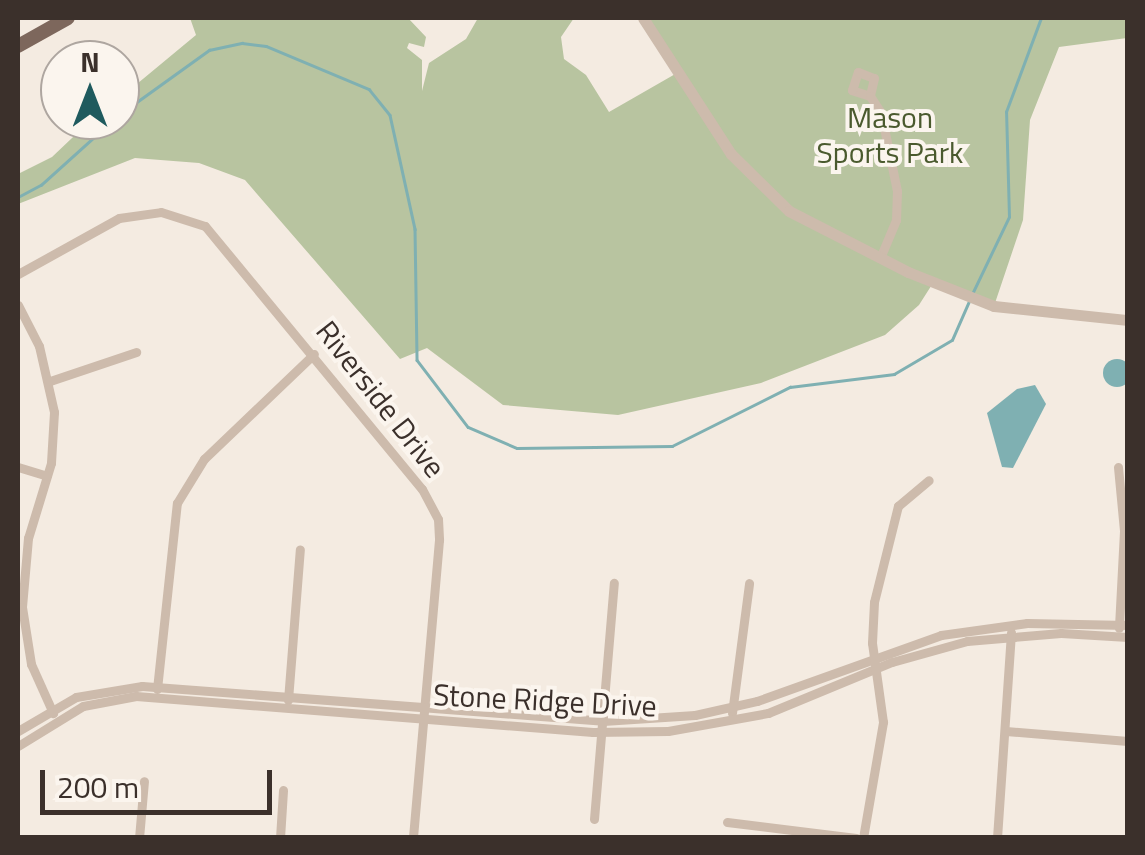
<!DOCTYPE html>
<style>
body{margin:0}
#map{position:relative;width:1145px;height:855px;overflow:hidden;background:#f4ebe1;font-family:"Titillium Web",sans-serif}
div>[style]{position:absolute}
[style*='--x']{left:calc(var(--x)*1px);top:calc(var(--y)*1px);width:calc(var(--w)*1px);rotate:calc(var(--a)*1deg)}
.green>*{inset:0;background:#b8c4a0}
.water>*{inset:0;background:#7fb0b2}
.round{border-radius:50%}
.stream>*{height:2.5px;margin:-1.25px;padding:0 1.25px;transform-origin:1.25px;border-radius:1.25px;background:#7fb0b2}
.minor>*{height:9px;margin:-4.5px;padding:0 4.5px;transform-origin:4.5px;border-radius:4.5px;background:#cdbbac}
.tertiary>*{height:11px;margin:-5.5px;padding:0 5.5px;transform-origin:5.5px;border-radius:5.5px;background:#cdbbac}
.primary>*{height:14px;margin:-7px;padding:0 7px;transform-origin:7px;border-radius:7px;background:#7d675c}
span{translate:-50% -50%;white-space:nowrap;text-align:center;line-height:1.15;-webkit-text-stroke:8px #fbf5ee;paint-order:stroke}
.park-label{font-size:30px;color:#4a5a2e}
.street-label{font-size:30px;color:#3b302b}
.frame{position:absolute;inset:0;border:20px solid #3b302b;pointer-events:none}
.north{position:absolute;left:40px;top:40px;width:100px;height:100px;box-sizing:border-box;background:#fbf5ee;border:2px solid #aea6a0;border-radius:50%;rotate:0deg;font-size:28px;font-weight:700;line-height:40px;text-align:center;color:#3b302b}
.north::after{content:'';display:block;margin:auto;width:35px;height:45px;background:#1f5a5e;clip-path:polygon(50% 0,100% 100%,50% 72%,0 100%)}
.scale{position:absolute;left:40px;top:770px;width:232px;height:45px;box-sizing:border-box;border:5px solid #3b302b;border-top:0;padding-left:12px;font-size:30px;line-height:35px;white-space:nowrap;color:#3b302b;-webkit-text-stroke:8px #fbf5ee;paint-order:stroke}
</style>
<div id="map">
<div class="green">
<div style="clip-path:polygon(190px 18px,408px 18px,426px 37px,424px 47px,409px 43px,407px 48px,422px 60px,422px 91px,429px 63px,466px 39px,478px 18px,574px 18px,561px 37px,564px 59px,586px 75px,609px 112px,677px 73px,643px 18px,1127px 18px,1127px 38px,1059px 47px,1030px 120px,1023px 220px,994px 306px,933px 283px,919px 305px,885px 335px,761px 383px,618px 415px,503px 405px,427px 348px,400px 359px,245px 180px,199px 163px,135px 158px,18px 204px,18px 174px,52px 157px,91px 120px,120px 120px,120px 98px,196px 35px)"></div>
</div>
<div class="water">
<div class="round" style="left:1103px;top:359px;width:28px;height:28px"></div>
<div style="clip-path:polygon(1035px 385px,1046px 404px,1013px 468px,1002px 467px,987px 413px,1017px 389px)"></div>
</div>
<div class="stream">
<div style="--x:120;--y:114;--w:110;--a:-35.7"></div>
<div style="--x:209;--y:50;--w:34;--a:-12"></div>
<div style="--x:242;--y:43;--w:24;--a:7"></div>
<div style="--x:266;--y:46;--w:112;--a:22.7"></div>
<div style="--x:369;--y:89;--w:33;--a:51"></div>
<div style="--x:390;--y:115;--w:117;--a:77.6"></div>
<div style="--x:415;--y:229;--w:131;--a:89.1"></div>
<div style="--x:417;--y:360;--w:84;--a:52.7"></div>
<div style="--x:468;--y:427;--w:53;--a:23.2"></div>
<div style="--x:517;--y:448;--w:155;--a:-0.7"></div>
<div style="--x:672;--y:446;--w:132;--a:-26.6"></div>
<div style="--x:790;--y:387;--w:105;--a:-7.1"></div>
<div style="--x:894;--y:374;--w:67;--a:-30.4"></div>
<div style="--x:952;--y:340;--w:45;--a:-66.3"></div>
<div style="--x:18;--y:197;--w:26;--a:-28"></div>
<div style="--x:41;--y:185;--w:97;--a:-42.1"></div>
<div style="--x:973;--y:292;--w:83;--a:-64.4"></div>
<div style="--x:1009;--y:217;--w:105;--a:-91.6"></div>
<div style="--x:1006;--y:112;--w:100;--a:-69.6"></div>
</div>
<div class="minor">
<div style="--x:870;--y:96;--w:19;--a:-162"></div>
<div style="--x:852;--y:90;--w:19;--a:-72"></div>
<div style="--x:858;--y:72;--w:17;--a:21"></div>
<div style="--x:874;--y:78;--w:18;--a:103"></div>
<div style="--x:870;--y:96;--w:20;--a:57"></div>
<div style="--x:881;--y:113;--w:80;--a:78.4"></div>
<div style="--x:897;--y:191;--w:29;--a:92"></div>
<div style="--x:896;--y:220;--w:41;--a:112.8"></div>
<div style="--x:18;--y:274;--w:115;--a:-29"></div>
<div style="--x:119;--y:218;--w:42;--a:-8.1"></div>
<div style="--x:161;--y:212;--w:46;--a:17.7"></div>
<div style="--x:205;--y:226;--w:341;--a:50.5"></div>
<div style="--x:422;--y:489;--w:34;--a:62"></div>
<div style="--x:438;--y:519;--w:21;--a:87"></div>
<div style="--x:439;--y:540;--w:299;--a:95"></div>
<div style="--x:18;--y:305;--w:46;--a:62.9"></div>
<div style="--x:39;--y:346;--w:68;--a:77.2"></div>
<div style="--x:54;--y:412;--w:51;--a:93.4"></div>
<div style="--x:51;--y:463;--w:78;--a:107"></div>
<div style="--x:28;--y:538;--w:69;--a:95"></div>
<div style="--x:22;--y:607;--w:58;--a:81"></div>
<div style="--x:31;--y:664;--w:54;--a:65.8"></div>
<div style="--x:50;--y:381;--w:91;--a:-18.6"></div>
<div style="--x:18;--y:467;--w:30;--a:17"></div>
<div style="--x:1118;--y:467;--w:64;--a:84.6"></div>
<div style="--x:1124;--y:531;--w:97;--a:93"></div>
<div style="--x:157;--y:689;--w:187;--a:-83.9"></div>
<div style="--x:177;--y:503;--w:52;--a:-58.5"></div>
<div style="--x:204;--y:459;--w:152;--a:-43.7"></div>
<div style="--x:288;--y:700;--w:151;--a:-85.5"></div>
<div style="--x:732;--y:713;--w:131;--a:-82.5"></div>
<div style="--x:18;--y:731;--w:67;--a:-30.4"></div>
<div style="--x:76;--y:697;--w:67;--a:-9.5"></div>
<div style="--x:142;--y:686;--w:462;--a:4.3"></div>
<div style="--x:603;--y:721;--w:92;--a:-3.7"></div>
<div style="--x:695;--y:715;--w:64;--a:-12.7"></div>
<div style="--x:757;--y:701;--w:195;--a:-19.7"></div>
<div style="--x:941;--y:635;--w:87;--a:-7.9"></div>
<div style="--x:1027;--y:623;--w:101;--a:1.1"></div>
<div style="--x:1006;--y:731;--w:122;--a:4.7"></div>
<div style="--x:18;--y:746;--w:76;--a:-31.6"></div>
<div style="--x:83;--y:706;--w:54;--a:-10.7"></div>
<div style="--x:136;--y:696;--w:458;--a:4.5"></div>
<div style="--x:593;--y:732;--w:75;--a:-0.8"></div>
<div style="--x:668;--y:731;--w:102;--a:-10.2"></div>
<div style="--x:768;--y:713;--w:134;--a:-22.4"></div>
<div style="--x:892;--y:662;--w:78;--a:-15.6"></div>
<div style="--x:967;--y:641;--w:94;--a:-4.9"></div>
<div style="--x:1061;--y:633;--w:67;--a:3.4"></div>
<div style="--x:594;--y:819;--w:237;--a:-85.2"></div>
<div style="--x:727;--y:822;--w:130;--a:7.1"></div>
<div style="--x:139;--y:838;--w:57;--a:-85"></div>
<div style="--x:280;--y:838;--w:48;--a:-86.4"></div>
<div style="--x:863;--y:838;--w:118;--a:-80.2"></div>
<div style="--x:883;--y:722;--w:80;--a:-97.9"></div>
<div style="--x:872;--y:643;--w:41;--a:-87.2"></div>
<div style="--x:874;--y:602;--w:99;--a:-76"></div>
<div style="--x:898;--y:506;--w:40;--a:-40"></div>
<div style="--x:997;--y:838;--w:206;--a:-86.1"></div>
</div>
<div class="tertiary">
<div style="--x:643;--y:18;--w:162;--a:57.1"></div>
<div style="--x:731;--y:154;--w:81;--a:44.5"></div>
<div style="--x:789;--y:211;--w:134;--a:27.1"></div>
<div style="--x:908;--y:272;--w:92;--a:21.6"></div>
<div style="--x:994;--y:306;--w:135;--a:6"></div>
</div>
<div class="primary">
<div style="--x:18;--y:46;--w:57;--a:-29.2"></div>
</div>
<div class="park-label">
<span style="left:890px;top:134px">Mason<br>Sports Park</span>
</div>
<div class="street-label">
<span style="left:381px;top:399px;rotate:52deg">Riverside Drive</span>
<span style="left:545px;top:700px;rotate:3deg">Stone Ridge Drive</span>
</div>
<div class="frame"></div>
<div class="north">N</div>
<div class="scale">200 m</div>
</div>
